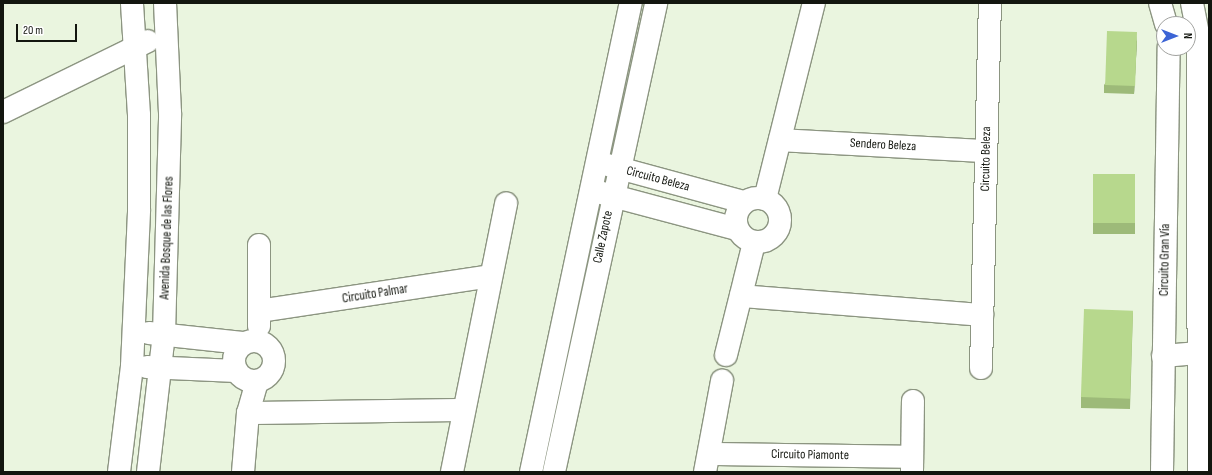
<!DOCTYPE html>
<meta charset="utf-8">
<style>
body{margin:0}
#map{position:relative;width:1212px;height:475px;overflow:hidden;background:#eaf5df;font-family:"Sofia Sans Condensed",sans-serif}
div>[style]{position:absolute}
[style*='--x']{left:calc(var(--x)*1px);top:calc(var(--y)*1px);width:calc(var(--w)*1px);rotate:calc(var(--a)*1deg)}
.roads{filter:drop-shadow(1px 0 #8c9581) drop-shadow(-1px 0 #8c9581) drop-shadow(0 1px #8c9581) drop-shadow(0 -1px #8c9581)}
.minor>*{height:22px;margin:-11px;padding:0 11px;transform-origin:11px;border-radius:11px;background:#fff}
.minor>.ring{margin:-11px;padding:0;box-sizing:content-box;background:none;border:22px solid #fff;border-radius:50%}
.wall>*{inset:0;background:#9dba79;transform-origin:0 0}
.shaded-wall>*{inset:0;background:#809763}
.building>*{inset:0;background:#b7d88d;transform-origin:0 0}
span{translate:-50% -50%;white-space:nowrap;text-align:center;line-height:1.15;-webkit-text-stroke:3px #fff;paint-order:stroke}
.street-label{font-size:13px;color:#13160f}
.frame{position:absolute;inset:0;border:4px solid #13160f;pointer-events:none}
.north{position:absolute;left:1156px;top:16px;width:40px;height:40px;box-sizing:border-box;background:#fff;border:1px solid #a1a29f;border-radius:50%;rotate:90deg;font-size:11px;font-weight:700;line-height:16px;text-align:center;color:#13160f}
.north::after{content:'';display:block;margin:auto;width:14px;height:18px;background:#3c64d5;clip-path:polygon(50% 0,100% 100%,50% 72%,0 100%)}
.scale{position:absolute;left:16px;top:24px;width:61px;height:18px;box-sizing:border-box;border:2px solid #13160f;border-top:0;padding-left:5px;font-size:12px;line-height:14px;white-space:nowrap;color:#13160f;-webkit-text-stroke:3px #fff;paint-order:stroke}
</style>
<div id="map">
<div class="roads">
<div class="minor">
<div style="--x:1160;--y:3;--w:22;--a:74"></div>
<div style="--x:1192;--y:3;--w:31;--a:79"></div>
<div style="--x:1198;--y:33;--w:439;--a:89.9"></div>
<div style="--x:3;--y:112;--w:161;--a:-26.1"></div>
<div style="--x:780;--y:140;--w:206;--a:3.1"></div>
<div style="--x:604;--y:164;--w:145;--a:15.2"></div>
<div style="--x:598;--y:192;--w:144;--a:14.9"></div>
<div class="ring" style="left:736px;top:198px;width:22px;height:22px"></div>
<div style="--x:765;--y:199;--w:202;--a:-76"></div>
<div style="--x:259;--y:245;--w:81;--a:90"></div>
<div style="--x:741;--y:296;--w:242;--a:4.5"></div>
<div style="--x:259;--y:311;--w:234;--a:-8.6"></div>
<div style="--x:149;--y:333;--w:94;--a:6.1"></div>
<div class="ring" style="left:234px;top:341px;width:18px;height:18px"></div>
<div style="--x:726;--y:355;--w:115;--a:-76"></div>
<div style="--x:1163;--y:356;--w:46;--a:-5"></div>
<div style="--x:147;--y:367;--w:89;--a:2.6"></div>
<div style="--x:981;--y:368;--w:365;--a:-88.6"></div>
<div style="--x:248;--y:413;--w:216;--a:-0.8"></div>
<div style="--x:709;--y:454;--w:203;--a:0.8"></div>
<div style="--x:912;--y:471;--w:70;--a:-89.2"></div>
<div style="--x:119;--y:472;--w:107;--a:-83"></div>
<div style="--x:132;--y:366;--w:157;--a:-87.4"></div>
<div style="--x:139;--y:209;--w:94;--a:-90"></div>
<div style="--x:139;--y:115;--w:112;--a:-93.6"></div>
<div style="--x:148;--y:472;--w:139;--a:-83.4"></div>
<div style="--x:164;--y:334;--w:221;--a:-88.4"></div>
<div style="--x:170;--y:113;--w:110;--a:-92.6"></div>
<div style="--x:243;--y:472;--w:59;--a:-85.2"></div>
<div style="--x:248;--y:413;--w:33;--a:-74"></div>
<div style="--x:452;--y:472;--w:274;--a:-78.6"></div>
<div style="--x:531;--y:472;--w:480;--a:-78"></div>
<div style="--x:554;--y:472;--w:480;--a:-77.7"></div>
<div style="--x:705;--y:472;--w:93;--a:-79.4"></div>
<div style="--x:1162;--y:472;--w:424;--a:-89.1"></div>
</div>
</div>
<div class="wall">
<div style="clip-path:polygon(1137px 40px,1134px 94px,1104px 93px,1104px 85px)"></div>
<div style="left:1093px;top:174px;width:42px;height:60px"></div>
<div style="clip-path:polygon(1133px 311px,1130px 409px,1081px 408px,1081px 397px)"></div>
</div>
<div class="shaded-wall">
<div style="clip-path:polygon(1137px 32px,1137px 40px,1134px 94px,1134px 87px)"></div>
</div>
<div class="building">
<div style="left:1107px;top:31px;width:30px;height:54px;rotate:2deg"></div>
<div style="left:1093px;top:174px;width:42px;height:49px"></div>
<div style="left:1084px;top:309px;width:49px;height:88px;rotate:2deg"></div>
</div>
<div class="street-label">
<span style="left:883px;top:145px;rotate:3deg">Sendero Beleza</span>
<span style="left:986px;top:159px;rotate:-89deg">Circuito Beleza</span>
<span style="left:658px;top:179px;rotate:15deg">Circuito Beleza</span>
<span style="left:603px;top:237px;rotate:-78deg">Calle Zapote</span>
<span style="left:167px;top:238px;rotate:-88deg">Avenida Bosque de las Flores</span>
<span style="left:1165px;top:260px;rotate:-89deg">Circuito Gran Vía</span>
<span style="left:375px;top:294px;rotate:-9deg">Circuito Palmar</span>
<span style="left:810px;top:455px;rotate:1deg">Circuito Piamonte</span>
</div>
<div class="frame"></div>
<div class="north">N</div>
<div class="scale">20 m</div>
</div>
